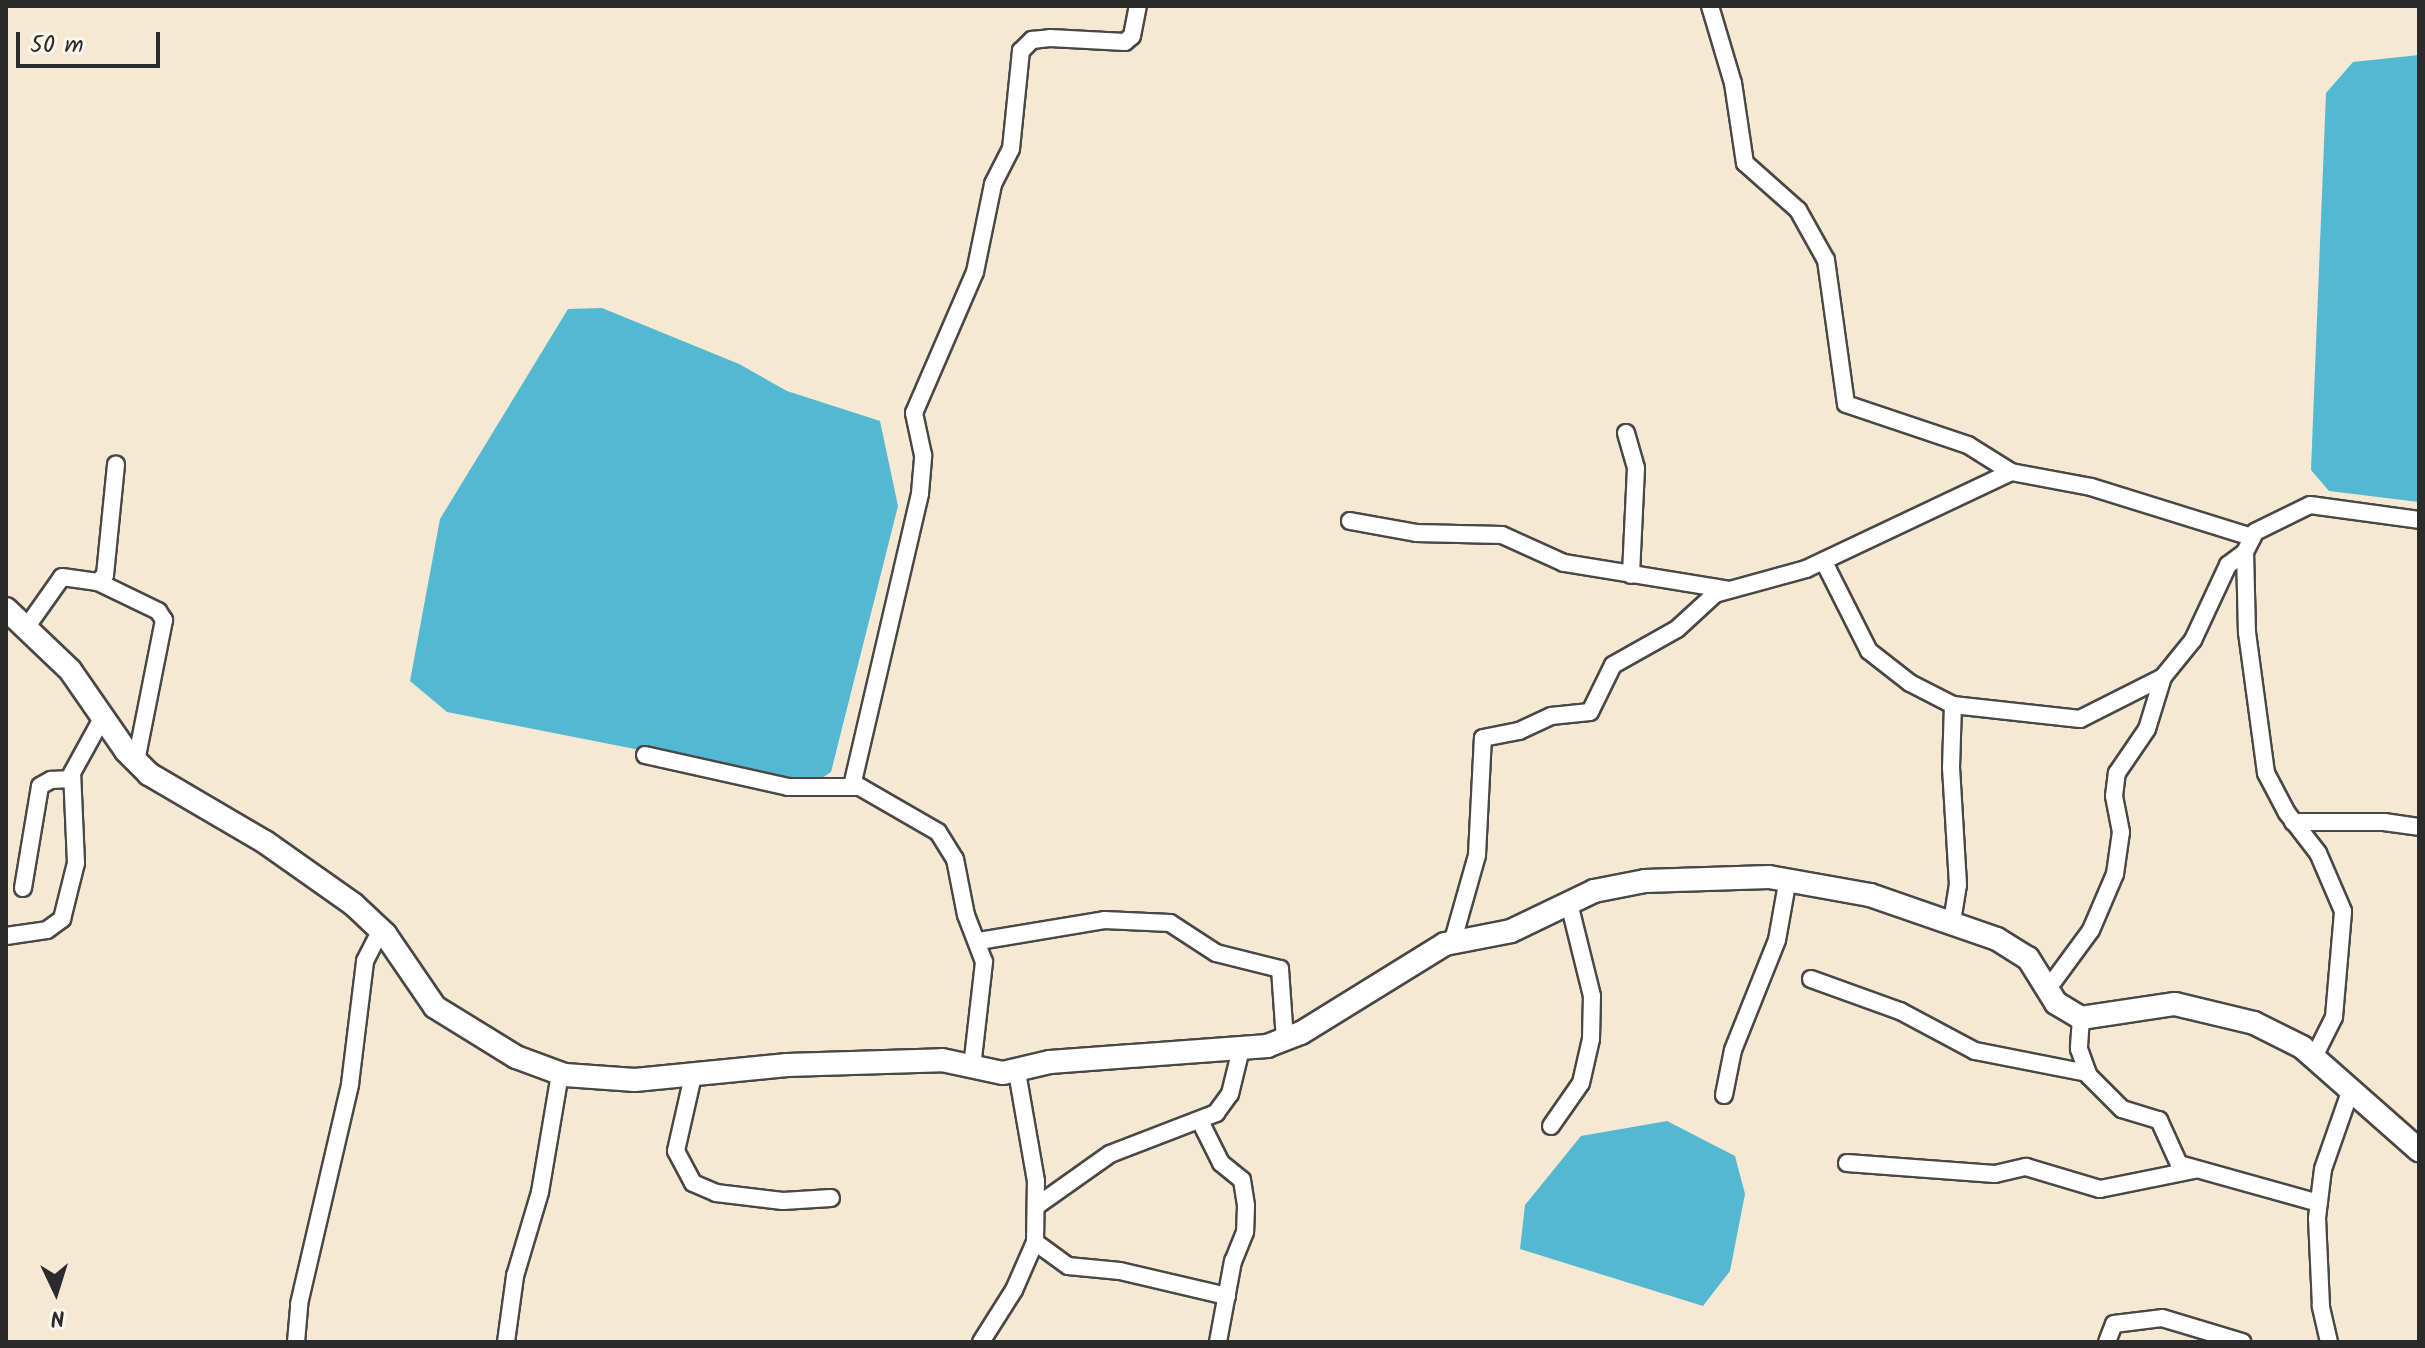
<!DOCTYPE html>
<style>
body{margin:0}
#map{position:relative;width:2425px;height:1348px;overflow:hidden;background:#f6e9d3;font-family:Kalam,sans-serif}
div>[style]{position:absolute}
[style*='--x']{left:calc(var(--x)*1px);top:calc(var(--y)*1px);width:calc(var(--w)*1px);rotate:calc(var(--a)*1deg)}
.water>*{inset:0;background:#53b8d1}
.roads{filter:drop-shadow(2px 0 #494844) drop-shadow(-2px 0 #494844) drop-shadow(0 2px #494844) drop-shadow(0 -2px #494844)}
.minor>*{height:16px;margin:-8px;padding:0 8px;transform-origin:8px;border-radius:8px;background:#fff}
.tertiary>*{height:22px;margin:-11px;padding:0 11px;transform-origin:11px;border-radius:11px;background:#fff}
span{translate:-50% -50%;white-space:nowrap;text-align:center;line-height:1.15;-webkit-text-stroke:6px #fbf7ec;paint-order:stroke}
.frame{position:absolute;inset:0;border:8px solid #2b2b2b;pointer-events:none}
.north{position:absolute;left:16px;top:1252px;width:80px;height:80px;-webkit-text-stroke:6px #fbf7ec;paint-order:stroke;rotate:176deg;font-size:22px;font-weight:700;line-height:32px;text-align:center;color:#2b2b2b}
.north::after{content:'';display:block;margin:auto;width:28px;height:36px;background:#2b2b2b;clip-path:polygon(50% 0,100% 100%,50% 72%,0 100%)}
.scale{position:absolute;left:16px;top:32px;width:144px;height:36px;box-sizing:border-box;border:4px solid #2b2b2b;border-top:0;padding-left:10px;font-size:24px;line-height:28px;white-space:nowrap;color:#2b2b2b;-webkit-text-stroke:6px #fbf7ec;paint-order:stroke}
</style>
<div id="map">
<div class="water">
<div style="clip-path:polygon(2419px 55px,2419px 502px,2329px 491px,2311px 470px,2326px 93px,2353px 62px)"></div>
<div style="clip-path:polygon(602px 308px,739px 364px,787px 391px,880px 421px,898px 506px,831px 772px,813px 784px,447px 712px,410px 681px,440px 519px,568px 309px)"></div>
<div style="clip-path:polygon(1667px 1121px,1735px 1156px,1745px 1194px,1730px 1271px,1703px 1306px,1520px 1249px,1525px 1205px,1581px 1136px)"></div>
</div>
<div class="roads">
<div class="minor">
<div style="--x:1710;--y:6;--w:80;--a:73.4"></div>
<div style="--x:1733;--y:83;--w:81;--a:81.5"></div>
<div style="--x:1745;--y:163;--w:71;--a:41.6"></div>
<div style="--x:1798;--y:210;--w:57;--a:60.8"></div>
<div style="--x:1826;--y:260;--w:145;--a:82.1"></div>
<div style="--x:1846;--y:404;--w:129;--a:18.6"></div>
<div style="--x:1968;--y:445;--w:51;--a:32.1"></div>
<div style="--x:1626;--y:433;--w:36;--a:74"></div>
<div style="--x:1636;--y:468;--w:107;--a:92.7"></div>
<div style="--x:1350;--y:521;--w:67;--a:10.3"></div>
<div style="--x:1416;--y:533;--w:86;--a:1.3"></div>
<div style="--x:1502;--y:535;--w:68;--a:24.3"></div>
<div style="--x:1564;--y:563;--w:163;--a:9.2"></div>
<div style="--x:1824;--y:562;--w:100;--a:63.2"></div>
<div style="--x:1869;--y:651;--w:52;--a:38"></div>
<div style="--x:1910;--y:683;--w:48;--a:27.1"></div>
<div style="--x:1953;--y:705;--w:128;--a:6.3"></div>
<div style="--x:2080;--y:719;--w:93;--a:-26.8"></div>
<div style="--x:98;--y:582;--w:67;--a:25.8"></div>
<div style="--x:158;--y:611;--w:11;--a:56"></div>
<div style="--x:164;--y:620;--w:145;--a:101.2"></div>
<div style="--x:26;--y:628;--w:62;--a:-54.8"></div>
<div style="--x:62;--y:577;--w:36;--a:8"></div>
<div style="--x:98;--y:582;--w:10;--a:-45"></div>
<div style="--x:105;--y:575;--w:111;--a:-84.3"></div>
<div style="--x:645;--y:755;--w:147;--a:12.6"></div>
<div style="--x:788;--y:787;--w:72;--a:0"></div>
<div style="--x:860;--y:787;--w:90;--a:30"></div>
<div style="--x:938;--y:832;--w:32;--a:58"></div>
<div style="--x:955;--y:859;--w:57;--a:78.9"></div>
<div style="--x:966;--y:915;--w:50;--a:69"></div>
<div style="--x:984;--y:962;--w:106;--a:96.5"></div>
<div style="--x:852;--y:786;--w:301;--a:-76.9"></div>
<div style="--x:920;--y:493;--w:38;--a:-85"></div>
<div style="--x:923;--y:455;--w:43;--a:-102.1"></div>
<div style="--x:914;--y:413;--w:154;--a:-66.6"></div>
<div style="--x:975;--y:272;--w:90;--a:-78.4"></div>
<div style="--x:993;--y:184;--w:39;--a:-63"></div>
<div style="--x:1011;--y:149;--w:99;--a:-84.2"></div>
<div style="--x:1021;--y:51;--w:16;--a:-45"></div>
<div style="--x:1032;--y:40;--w:18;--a:-6"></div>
<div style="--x:1050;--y:38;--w:75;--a:3.1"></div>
<div style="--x:1125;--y:42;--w:9;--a:-41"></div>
<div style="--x:1132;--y:36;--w:31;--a:-79"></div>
<div style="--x:2293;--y:822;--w:91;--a:0"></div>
<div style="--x:2384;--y:822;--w:35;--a:8"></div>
<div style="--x:23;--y:888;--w:103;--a:-80.5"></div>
<div style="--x:40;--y:786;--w:13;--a:-29"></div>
<div style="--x:51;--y:780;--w:21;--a:-3"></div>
<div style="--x:1952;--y:922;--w:37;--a:-81"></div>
<div style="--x:1958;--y:885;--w:117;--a:-93.4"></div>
<div style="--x:1951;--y:768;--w:63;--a:-88.2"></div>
<div style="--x:6;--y:936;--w:41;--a:-8.3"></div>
<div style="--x:47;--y:930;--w:19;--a:-36"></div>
<div style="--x:62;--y:919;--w:58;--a:-76"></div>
<div style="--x:76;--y:863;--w:90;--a:-92.5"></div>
<div style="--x:72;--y:773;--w:66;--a:-61.1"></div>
<div style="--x:1453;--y:940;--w:88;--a:-74.2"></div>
<div style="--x:1477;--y:855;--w:117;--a:-87.1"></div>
<div style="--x:1483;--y:738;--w:37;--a:-11"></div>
<div style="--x:1519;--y:731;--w:35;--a:-25"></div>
<div style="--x:1551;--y:716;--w:39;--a:-6"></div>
<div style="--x:1590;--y:712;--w:52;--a:-63.9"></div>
<div style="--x:1613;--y:665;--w:73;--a:-29.4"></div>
<div style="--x:1677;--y:629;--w:52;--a:-42.6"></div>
<div style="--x:1715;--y:594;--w:94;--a:-15.4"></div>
<div style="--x:1806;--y:569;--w:227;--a:-25.3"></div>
<div style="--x:2011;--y:472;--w:81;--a:10.6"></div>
<div style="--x:2091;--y:487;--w:169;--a:17.3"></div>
<div style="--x:979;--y:941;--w:127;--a:-9.5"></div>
<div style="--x:1104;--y:920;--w:66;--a:2.6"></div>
<div style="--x:1170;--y:923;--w:55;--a:33.1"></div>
<div style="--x:1216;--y:953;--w:66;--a:14"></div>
<div style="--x:1280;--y:969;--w:72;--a:86"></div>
<div style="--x:1811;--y:979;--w:95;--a:19.8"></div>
<div style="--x:1900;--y:1011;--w:85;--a:28.1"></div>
<div style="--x:1975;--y:1051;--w:114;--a:11.1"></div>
<div style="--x:2047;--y:990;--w:74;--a:-53.7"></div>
<div style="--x:2091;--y:930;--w:61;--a:-66.8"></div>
<div style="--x:2115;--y:874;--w:42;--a:-81.9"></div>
<div style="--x:2121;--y:832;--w:37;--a:-101"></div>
<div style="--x:2114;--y:796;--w:23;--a:-83"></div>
<div style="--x:2117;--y:773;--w:53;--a:-55.7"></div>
<div style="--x:2147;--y:729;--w:54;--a:-72.9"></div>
<div style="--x:2163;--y:677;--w:48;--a:-51"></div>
<div style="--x:2193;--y:640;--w:83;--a:-65"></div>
<div style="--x:2228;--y:565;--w:21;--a:-37"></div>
<div style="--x:2081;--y:1018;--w:31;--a:94"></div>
<div style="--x:2079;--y:1049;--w:29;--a:70"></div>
<div style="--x:2089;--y:1076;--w:47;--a:45"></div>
<div style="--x:2122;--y:1109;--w:39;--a:17"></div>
<div style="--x:2159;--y:1120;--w:48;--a:65.6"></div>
<div style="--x:2179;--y:1164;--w:145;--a:15.6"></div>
<div style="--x:2314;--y:1057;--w:45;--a:-63.4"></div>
<div style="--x:2334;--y:1017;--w:106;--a:-85.1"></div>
<div style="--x:2343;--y:911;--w:63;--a:-113.3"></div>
<div style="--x:2318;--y:853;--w:51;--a:-127.8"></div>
<div style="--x:2287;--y:813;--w:45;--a:-117.7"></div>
<div style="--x:2266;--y:773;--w:141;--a:-97.7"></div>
<div style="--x:2247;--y:633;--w:81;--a:-91.4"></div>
<div style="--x:2245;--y:552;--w:22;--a:-63"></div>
<div style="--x:2255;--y:532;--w:61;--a:-26.1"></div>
<div style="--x:2310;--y:505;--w:110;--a:7.8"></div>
<div style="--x:693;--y:1076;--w:77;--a:102.8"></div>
<div style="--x:676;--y:1151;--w:36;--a:62"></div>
<div style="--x:693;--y:1183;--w:25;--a:23"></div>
<div style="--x:716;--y:1193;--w:67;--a:6.8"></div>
<div style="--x:783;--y:1201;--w:48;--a:-3.6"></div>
<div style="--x:1724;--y:1095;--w:46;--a:-78.7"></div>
<div style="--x:1733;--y:1050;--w:118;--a:-68.2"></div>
<div style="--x:1777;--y:940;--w:63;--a:-79.9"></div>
<div style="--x:1200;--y:1121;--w:47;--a:63.4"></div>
<div style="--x:1221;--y:1163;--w:27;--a:39"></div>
<div style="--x:1242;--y:1180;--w:26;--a:81"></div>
<div style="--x:1246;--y:1206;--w:26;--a:92"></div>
<div style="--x:1245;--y:1232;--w:31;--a:112"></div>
<div style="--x:1233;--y:1261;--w:82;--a:100.5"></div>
<div style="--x:1551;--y:1126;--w:52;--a:-55.1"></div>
<div style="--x:1581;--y:1083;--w:45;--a:-77.2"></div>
<div style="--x:1591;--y:1039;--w:43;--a:-88.7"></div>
<div style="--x:1592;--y:996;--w:96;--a:-103.9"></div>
<div style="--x:1847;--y:1163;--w:148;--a:4.3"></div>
<div style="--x:1995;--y:1174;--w:32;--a:-13"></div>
<div style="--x:2026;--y:1167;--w:77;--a:16.6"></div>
<div style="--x:2100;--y:1189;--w:96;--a:-11.4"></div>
<div style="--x:1038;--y:1205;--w:88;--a:-35.3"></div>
<div style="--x:1110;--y:1154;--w:114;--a:-21.1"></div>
<div style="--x:1216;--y:1113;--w:24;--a:-54"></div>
<div style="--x:1230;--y:1094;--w:46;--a:-76.3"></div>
<div style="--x:1035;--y:1242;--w:41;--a:36"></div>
<div style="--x:1068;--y:1266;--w:52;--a:5.5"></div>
<div style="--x:1120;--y:1271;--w:110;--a:13.2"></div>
<div style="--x:296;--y:1342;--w:38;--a:-85"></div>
<div style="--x:299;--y:1304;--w:226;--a:-76.9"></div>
<div style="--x:350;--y:1084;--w:124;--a:-83"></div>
<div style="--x:365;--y:961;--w:36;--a:-63"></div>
<div style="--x:506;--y:1342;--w:67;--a:-82.2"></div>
<div style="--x:515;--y:1276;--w:88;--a:-73.4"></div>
<div style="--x:540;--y:1192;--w:120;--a:-80.4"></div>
<div style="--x:981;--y:1342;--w:62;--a:-57.6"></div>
<div style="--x:1014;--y:1290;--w:52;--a:-66.4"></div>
<div style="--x:1035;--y:1242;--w:61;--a:-89.1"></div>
<div style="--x:1036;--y:1181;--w:111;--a:-99.9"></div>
<div style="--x:2107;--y:1342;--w:19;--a:-69"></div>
<div style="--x:2114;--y:1324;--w:48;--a:-7.1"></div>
<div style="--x:2162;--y:1318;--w:84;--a:16.7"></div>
<div style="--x:2329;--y:1342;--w:37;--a:-103"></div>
<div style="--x:2321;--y:1306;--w:88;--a:-92.6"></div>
<div style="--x:2317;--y:1218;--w:49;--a:-83"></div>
<div style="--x:2323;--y:1169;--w:85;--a:-70.7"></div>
</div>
<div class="tertiary">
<div style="--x:6;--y:609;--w:88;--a:43.6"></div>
<div style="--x:70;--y:670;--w:98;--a:55.3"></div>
<div style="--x:126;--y:751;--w:33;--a:45"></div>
<div style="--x:149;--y:774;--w:134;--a:30.4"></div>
<div style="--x:265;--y:842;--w:108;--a:35.2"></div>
<div style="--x:353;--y:904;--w:44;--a:43.2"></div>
<div style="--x:385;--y:934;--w:88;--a:55.6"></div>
<div style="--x:435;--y:1007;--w:95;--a:31.7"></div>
<div style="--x:516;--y:1057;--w:52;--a:20.2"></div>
<div style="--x:565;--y:1075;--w:70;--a:4.1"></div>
<div style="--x:635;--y:1080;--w:153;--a:-5.6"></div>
<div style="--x:787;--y:1065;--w:155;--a:-1.8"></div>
<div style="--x:942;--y:1060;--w:62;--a:12"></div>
<div style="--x:1003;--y:1073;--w:48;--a:-13.2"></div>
<div style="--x:1050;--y:1062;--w:218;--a:-4.2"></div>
<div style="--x:1267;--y:1046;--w:36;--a:-21"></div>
<div style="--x:1301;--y:1033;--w:169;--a:-31.7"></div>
<div style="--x:1445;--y:944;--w:67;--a:-11.1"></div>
<div style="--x:1511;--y:931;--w:92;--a:-25.7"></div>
<div style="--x:1594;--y:891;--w:52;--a:-11.1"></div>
<div style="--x:1645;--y:881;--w:124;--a:-1.8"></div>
<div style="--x:1769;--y:877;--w:103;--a:10.1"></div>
<div style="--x:1870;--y:895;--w:134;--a:19.1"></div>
<div style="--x:1997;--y:939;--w:36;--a:32"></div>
<div style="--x:2028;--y:958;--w:53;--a:58.1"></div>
<div style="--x:2056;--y:1003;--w:29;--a:31"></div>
<div style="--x:2081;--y:1018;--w:95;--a:-8.5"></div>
<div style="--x:2175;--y:1004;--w:81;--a:13.5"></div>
<div style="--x:2254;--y:1023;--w:54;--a:26.6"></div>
<div style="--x:2302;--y:1047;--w:156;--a:41.4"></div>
</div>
</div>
<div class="frame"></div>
<div class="north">N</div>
<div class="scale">50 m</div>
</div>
